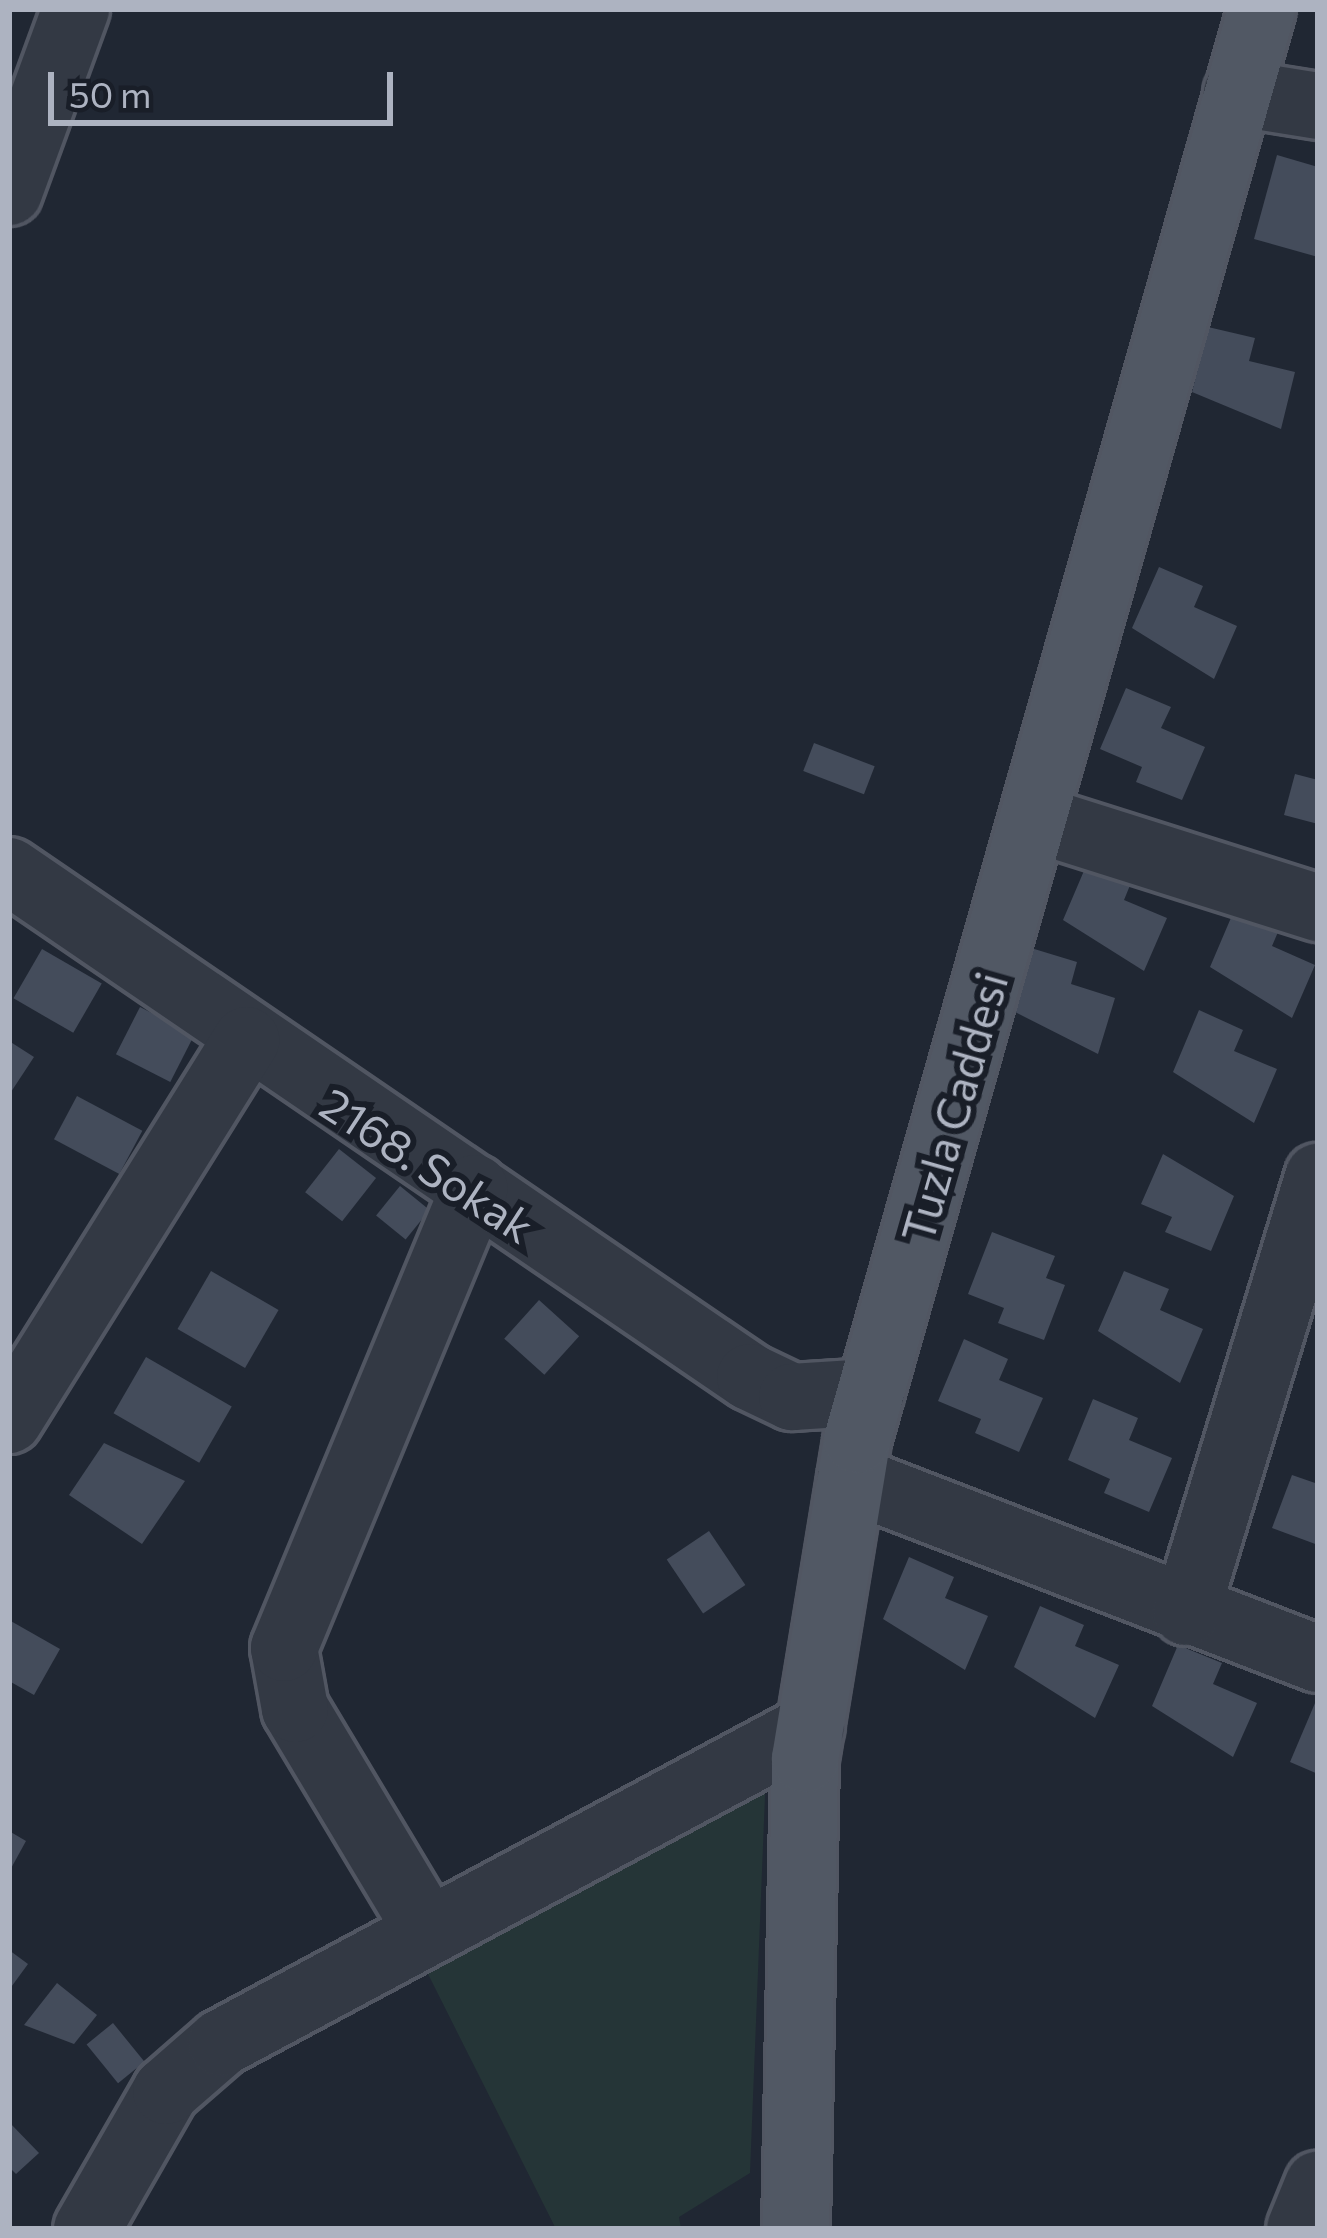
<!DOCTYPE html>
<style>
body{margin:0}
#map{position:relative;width:1327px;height:2238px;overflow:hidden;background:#202733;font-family:Commissioner,sans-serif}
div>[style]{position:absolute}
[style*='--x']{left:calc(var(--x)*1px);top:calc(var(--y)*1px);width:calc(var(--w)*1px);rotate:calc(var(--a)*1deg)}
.green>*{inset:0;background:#253537}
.building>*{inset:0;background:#444c5b;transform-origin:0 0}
.roads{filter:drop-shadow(3px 0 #515662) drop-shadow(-3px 0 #515662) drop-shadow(0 3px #515662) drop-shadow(0 -3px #515662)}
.minor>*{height:66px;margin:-33px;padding:0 33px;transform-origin:33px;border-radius:33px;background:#333944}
.major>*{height:66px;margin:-33px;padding:0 33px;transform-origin:33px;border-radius:33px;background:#515864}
span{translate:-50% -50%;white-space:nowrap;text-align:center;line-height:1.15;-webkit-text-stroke:12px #191e28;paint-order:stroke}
.street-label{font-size:45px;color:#adb3c1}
.frame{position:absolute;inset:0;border:12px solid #adb3c1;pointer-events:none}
.scale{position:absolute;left:48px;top:72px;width:345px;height:54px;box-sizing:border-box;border:6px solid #adb3c1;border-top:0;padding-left:15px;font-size:36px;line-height:42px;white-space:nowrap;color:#adb3c1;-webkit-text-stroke:9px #191e28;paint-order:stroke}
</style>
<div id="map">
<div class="green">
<div style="clip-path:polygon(766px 1770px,750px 2173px,679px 2217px,681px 2229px,556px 2229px,420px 1958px)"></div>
</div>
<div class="building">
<div style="clip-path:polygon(1277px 155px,1318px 167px,1318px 257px,1254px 239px)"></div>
<div style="clip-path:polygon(1208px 327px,1255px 338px,1249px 361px,1295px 372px,1281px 429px,1192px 392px)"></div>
<div style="clip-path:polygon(1159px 567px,1203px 586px,1194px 607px,1237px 626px,1214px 679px,1132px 628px)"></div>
<div style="clip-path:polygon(1126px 688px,1171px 707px,1161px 728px,1205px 747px,1182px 800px,1136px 782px,1142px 767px,1100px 749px)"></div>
<div style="left:814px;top:743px;width:65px;height:30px;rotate:21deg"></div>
<div style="clip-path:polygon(1295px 774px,1318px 780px,1318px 824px,1284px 815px)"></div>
<div style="clip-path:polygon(1089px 859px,1133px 878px,1124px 900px,1167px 918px,1144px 971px,1063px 920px)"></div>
<div style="clip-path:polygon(1236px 906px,1281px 925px,1272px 946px,1315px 965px,1292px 1018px,1210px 967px)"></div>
<div style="clip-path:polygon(1031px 948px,1077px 962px,1071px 984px,1115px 998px,1098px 1054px,1011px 1010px)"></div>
<div style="left:42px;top:949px;width:69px;height:57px;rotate:30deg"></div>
<div style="left:140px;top:1007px;width:61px;height:53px;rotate:27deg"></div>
<div style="clip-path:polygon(1199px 1010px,1243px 1030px,1234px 1051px,1277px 1069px,1254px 1123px,1173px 1072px)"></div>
<div style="clip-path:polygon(9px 1041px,34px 1057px,9px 1095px)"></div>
<div style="left:77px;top:1096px;width:74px;height:49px;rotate:28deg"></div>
<div style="left:339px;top:1149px;width:47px;height:55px;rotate:38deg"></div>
<div style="clip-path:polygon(1163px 1154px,1234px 1196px,1211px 1251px,1165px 1232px,1172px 1217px,1141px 1204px)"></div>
<div style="left:400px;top:1186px;width:38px;height:38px;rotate:39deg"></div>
<div style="clip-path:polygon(992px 1232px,1055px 1256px,1046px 1278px,1065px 1285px,1044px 1340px,998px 1323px,1004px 1308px,968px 1294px)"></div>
<div style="left:211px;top:1271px;width:78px;height:67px;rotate:30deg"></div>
<div style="clip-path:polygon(1124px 1271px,1169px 1289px,1160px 1310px,1203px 1329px,1180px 1383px,1098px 1331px)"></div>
<div style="left:539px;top:1300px;width:54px;height:52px;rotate:42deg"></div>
<div style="clip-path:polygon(964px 1339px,1008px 1359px,999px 1380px,1043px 1398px,1019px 1452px,975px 1433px,981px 1419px,938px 1401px)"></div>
<div style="left:146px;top:1357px;width:99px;height:65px;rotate:30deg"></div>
<div style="clip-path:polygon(1093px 1399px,1138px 1418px,1129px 1440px,1172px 1458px,1149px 1512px,1104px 1493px,1110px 1479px,1068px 1460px)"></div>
<div style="clip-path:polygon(104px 1443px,185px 1481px,142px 1544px,69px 1495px)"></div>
<div style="clip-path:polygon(1292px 1475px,1318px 1484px,1318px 1545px,1272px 1528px)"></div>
<div style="left:709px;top:1531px;width:65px;height:51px;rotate:56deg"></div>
<div style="clip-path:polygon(909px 1557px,954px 1577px,945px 1598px,988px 1616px,965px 1670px,883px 1619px)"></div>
<div style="clip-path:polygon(1040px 1606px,1084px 1625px,1075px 1646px,1119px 1665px,1095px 1718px,1014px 1667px)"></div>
<div style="clip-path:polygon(9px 1620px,60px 1649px,34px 1695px,9px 1681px)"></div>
<div style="clip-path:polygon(1178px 1645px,1222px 1663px,1213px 1684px,1257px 1703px,1233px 1757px,1152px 1706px)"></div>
<div style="clip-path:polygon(1318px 1696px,1318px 1774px,1290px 1762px)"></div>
<div style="clip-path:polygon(9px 1831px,26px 1841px,9px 1872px)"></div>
<div style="clip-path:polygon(9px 1950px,28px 1964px,9px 1990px)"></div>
<div style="clip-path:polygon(57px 1983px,97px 2015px,74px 2044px,24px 2025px)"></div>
<div style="left:113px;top:2023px;width:50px;height:34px;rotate:51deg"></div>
<div style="clip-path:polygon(9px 2122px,39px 2153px,16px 2174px,9px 2167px)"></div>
</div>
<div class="roads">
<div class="minor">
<div style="--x:1237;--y:93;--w:82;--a:9.1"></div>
<div style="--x:9;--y:192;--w:195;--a:-69.9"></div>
<div style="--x:1036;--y:819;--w:296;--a:17.5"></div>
<div style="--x:9;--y:871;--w:897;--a:34.33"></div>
<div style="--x:750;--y:1377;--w:47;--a:25.5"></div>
<div style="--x:792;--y:1397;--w:79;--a:-3.6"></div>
<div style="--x:9;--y:1420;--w:448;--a:-58"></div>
<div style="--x:851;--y:1479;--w:500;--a:21.08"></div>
<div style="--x:1186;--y:1612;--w:455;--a:-73.1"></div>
<div style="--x:428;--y:1931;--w:259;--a:-120.9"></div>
<div style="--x:295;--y:1709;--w:62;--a:-100.2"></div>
<div style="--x:284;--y:1648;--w:498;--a:-67.5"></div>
<div style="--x:87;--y:2229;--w:159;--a:-60.2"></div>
<div style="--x:166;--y:2091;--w:73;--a:-41.1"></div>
<div style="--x:221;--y:2043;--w:669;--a:-28.17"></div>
<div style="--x:1300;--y:2229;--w:48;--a:-67.8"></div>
</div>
<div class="major">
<div style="--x:796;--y:2229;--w:470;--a:-88.9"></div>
<div style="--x:805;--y:1759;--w:323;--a:-80.7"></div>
<div style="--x:857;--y:1440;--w:1487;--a:-74.2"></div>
</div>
</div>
<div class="street-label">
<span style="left:953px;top:1107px;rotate:-74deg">Tuzla Caddesi</span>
<span style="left:428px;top:1164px;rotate:33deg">2168. Sokak</span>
</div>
<div class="frame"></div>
<div class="scale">50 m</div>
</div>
